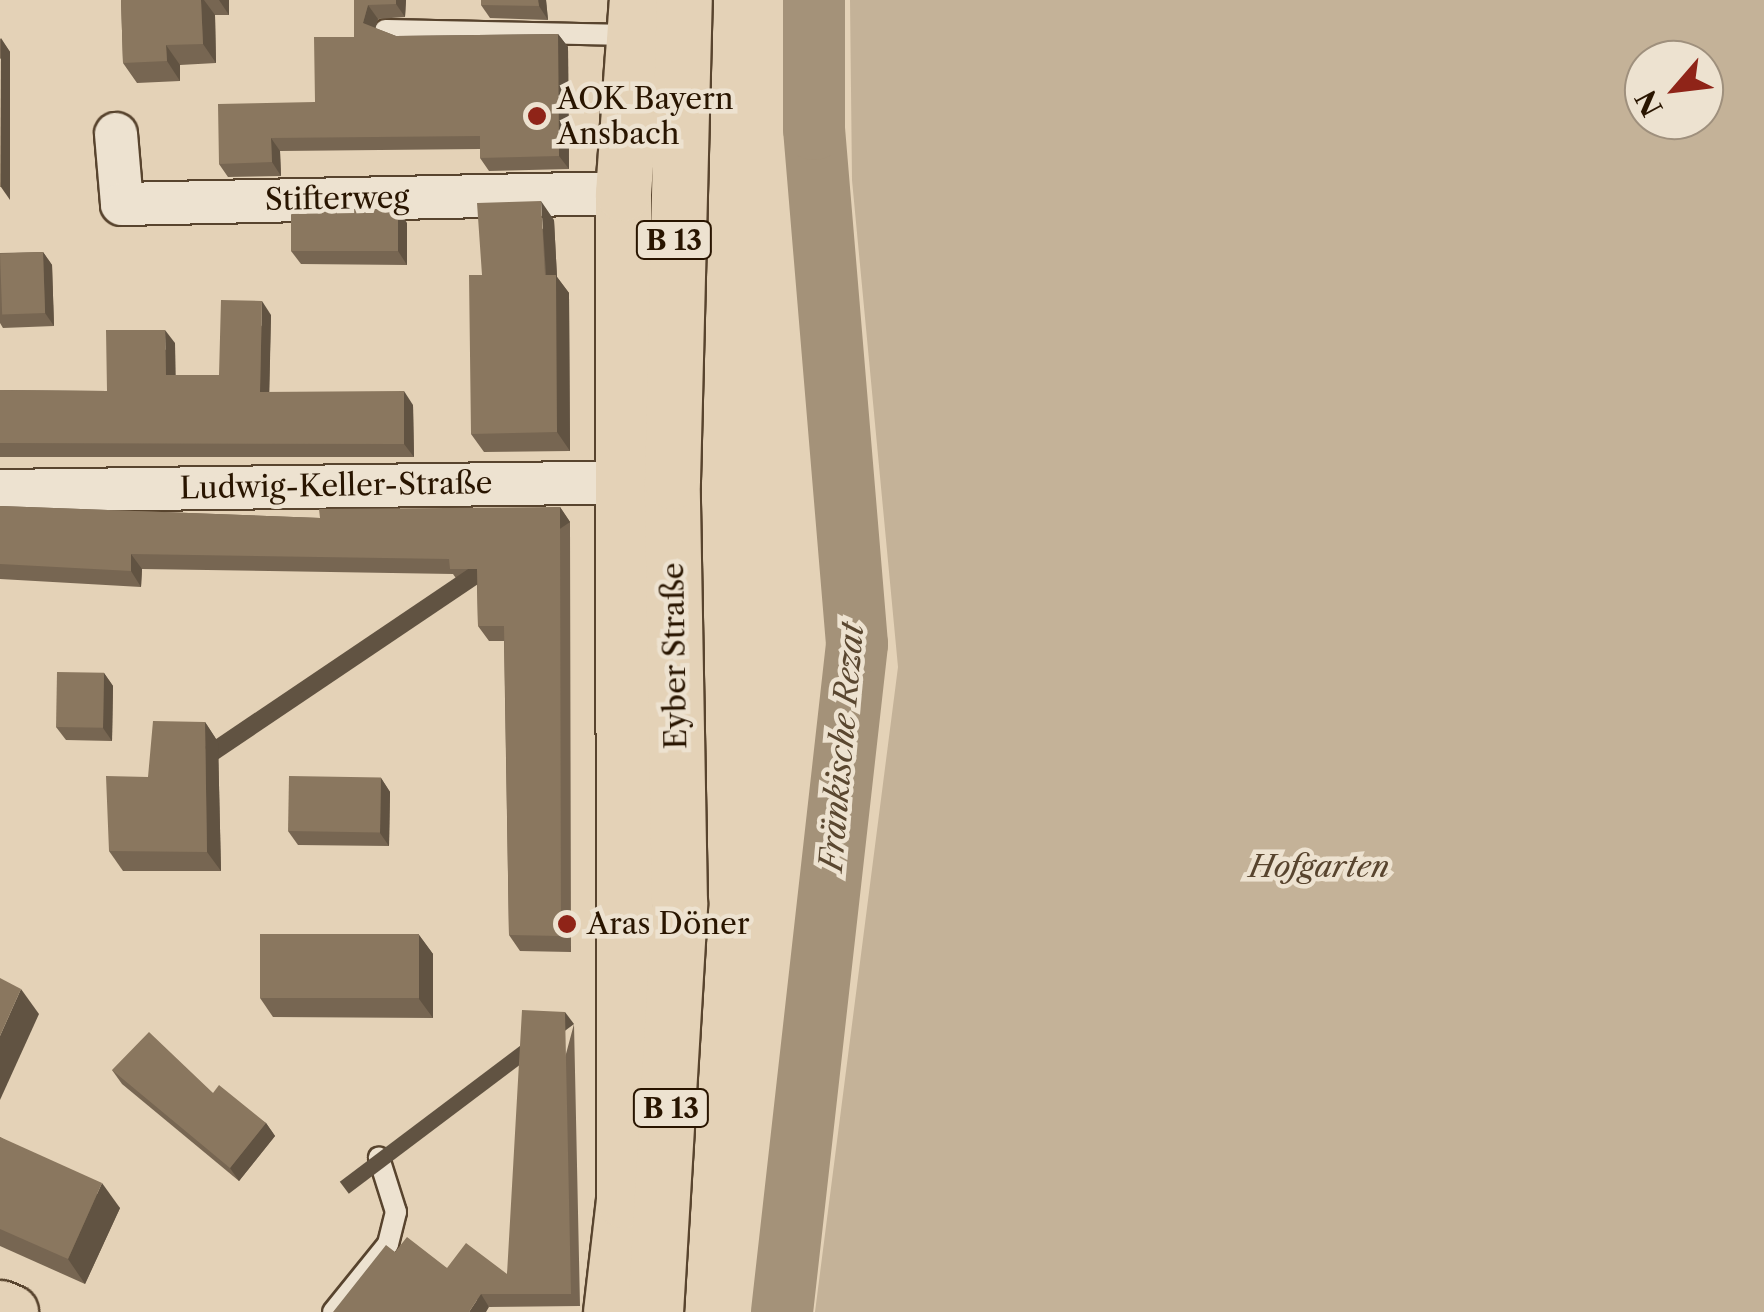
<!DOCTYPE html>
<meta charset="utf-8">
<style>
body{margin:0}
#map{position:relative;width:1764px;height:1312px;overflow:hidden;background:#e4d2b7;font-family:"Libre Caslon Text",serif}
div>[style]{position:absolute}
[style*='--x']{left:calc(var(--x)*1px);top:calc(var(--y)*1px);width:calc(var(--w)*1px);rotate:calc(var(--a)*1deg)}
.green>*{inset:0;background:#c4b298}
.river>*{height:62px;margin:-31px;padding:0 31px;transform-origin:31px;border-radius:31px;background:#a49279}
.roads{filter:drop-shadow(2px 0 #58442e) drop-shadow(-2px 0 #58442e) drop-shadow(0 2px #58442e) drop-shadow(0 -2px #58442e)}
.lane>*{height:20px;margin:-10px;padding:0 10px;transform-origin:10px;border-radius:10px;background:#ede2d0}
.street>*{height:42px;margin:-21px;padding:0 21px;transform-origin:21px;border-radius:21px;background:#ede2d0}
.primary>*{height:55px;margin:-27.5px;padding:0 27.5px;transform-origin:27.5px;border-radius:27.5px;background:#e4d2b7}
.wall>*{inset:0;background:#776652;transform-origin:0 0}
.shaded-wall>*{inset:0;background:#615342;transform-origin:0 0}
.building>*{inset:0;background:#8a775f;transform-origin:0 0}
.dots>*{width:28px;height:28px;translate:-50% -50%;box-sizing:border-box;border:5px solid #ede2d0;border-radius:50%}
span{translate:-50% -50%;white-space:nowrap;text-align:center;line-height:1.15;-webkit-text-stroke:9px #ede2d0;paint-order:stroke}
.shield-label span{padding:2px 8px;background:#ede2d0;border:2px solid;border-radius:8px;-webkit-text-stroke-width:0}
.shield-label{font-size:28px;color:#291500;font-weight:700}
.poi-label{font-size:30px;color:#291500}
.left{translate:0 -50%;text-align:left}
.street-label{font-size:30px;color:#291500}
.park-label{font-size:30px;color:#58442e;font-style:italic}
.water-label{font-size:32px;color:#5a4730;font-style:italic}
.north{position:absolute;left:1624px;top:40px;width:100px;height:100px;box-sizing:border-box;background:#ede2d0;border:2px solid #9f907d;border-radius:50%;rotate:242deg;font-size:28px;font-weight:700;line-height:40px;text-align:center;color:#291500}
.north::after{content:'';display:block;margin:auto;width:35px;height:45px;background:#8f2418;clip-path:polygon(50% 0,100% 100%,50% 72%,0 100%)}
</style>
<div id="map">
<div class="green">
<div style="clip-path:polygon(evenodd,850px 0,1764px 0,1764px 1312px,815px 1312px,898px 667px,852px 180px,850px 0,1644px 60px,1704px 60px,1704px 120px,1644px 120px,1644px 60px)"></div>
</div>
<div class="river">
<div style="--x:782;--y:1312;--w:672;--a:-83.59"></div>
<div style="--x:857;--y:644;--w:517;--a:-94.77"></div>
<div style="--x:814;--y:129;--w:129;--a:-90"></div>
</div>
<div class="roads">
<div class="lane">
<div style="--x:385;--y:30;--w:246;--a:1.2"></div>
<div style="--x:333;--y:1312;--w:87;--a:-51"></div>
<div style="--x:388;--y:1244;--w:33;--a:-76"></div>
<div style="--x:396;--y:1212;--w:57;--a:-107.5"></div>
</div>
<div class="street">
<div style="--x:116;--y:134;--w:70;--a:85.1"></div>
<div style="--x:122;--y:204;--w:501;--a:-1.26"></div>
<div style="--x:0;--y:491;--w:654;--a:-0.79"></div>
</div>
<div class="primary">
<div style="--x:0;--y:1308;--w:11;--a:22"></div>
<div style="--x:611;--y:1312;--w:113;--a:-83.4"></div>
<div style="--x:624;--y:1200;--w:1007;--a:-90.06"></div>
<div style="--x:623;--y:193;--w:194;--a:-85.9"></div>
<div style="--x:655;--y:1312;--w:410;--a:-86.6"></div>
<div style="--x:679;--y:903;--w:422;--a:-91"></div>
<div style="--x:672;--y:481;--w:481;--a:-88.6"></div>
</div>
</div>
<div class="wall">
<div style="clip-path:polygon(121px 0,229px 0,229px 15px,215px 15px,216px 63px,180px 65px,180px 81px,137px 83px,123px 63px)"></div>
<div style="clip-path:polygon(354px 0,406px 0,405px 17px,378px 19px,375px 28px,396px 36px,558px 34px,568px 47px,569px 169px,489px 171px,480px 158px,480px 149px,280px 151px,281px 176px,228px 177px,219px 164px,315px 102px,354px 37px)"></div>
<div style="clip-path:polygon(546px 0,548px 20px,490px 18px,481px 5px)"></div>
<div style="left:0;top:38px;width:17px;height:162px;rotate:54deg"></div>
<div style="clip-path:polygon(554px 220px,557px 277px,569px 293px,570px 451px,484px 452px,471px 434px,482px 275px)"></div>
<div style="clip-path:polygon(407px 223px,407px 265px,301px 264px,291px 251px)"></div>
<div style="clip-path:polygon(43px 252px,52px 265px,54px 326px,3px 328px,0 323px,0 253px)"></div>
<div style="clip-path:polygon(271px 315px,269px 392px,413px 405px,414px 457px,0 457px,0 390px,107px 391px,175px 343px,175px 375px,219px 375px)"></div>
<div style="clip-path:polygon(0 506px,320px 518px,560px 507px,570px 522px,571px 952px,520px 951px,509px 935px,504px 641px,489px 641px,478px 626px,477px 584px,460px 584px,453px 574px,142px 569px,141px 587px,0 579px)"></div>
<div style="clip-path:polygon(104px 673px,113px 686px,112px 741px,66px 740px,56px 727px)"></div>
<div style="clip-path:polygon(205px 722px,218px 742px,221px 871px,123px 871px,109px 851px,148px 777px)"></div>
<div style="clip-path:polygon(381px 778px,390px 792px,389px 846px,298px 845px,288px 831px)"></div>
<div style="clip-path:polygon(419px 935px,433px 954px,433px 1018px,273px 1017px,260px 998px)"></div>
<div style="clip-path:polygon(574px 1024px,580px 1306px,489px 1307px,395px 1252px,447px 1268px,507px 1274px)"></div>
<div style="clip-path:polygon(112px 1070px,213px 1093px,266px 1123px,275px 1136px,239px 1181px,122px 1084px)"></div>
<div style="clip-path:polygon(0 1137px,120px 1208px,85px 1284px,0 1246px)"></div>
</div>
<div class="shaded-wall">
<div style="clip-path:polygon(201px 0,204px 0,215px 15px,216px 63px,203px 44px)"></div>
<div style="clip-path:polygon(219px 0,229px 0,229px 15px)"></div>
<div style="clip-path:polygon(396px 0,406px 0,405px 17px,396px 4px)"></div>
<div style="clip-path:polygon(538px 0,546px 0,548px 20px,539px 6px)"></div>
<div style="clip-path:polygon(368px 5px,378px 19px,373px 36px,363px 23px)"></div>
<div style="clip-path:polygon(558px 34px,568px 47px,569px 169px,559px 156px)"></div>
<div style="clip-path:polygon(1px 38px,10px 52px,10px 200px,1px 187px)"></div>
<div style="clip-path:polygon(166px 45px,180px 65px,180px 81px,167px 61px)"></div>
<div style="clip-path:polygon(271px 138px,280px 151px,281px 176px,272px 162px)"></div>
<div style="clip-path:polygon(541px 201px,554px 220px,557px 277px,569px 293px,570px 451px,557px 432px)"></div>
<div style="clip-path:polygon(398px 209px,407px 223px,407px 265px,398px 251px)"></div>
<div style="clip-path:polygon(43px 252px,52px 265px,54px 326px,45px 313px)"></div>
<div style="clip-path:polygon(262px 301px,271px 315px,269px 406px,260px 392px)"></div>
<div style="clip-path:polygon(165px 330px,175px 343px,176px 389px,166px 375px)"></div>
<div style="clip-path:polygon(404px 391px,413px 405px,414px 457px,404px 444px)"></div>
<div style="left:560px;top:507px;width:18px;height:429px;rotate:56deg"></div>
<div style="clip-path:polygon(131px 554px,142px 569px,141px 587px,131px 571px)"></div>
<div style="clip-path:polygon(104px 673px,113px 686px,112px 741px,103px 728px)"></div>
<div style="clip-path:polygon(205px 722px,218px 742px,221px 871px,207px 852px)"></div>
<div style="clip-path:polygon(381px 778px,390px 792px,389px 846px,380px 833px)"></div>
<div style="clip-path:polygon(419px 935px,433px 954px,433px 1018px,419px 999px)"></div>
<div style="clip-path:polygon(21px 989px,39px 1014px,0 1100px,0 1036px)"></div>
<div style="left:565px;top:1012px;width:15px;height:282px;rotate:53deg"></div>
<div style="clip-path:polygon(266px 1123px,275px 1136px,239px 1181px,230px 1168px)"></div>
<div style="clip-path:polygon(102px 1183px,120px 1208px,85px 1284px,68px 1259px)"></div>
<div style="clip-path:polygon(481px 1294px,489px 1307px,486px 1312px,469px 1312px)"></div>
</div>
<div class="building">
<div style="clip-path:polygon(121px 0,201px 0,203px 44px,166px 45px,167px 61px,123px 63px)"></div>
<div style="clip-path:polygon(354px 0,396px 0,396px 4px,368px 5px,363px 23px,396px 36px,558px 34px,559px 156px,480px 158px,480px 136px,271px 138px,272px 162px,219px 164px,218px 104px,315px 102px,314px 37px,354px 37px)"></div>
<div style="clip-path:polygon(481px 0,538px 0,539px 6px,481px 5px)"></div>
<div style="clip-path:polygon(0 38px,1px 187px,0 187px)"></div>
<div style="clip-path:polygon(541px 201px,545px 275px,556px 275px,557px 432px,471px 434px,469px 275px,482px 275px,477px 203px)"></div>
<div style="left:398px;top:209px;width:42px;height:107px;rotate:90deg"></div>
<div style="left:43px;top:252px;width:61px;height:43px;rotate:88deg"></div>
<div style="clip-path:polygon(221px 300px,262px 301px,260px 392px,404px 391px,404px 444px,0 443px,0 390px,107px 391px,106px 330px,165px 330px,166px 375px,219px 375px)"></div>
<div style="clip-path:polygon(0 506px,320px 518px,319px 509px,560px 507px,561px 936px,509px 935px,504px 626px,478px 626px,477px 569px,450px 569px,449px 559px,131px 554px,131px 571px,0 564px)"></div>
<div style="left:57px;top:672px;width:47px;height:55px;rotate:1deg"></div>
<div style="clip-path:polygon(153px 721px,205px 722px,207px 852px,109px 851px,106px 776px,148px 777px)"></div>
<div style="left:289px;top:776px;width:92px;height:55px;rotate:1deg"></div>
<div style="left:260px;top:934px;width:159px;height:64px"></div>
<div style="clip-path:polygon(0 978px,21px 989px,0 1036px)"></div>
<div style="clip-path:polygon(522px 1010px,565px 1012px,571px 1294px,481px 1294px,469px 1312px,333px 1312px,386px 1245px,395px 1252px,407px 1237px,447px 1268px,466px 1243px,507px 1274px)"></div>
<div style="clip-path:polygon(149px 1032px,213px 1093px,219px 1085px,266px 1123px,230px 1168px,112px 1070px)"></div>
<div style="clip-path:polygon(0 1137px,102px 1183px,68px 1259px,0 1229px)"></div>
</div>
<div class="dots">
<div style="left:537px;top:116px;background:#8f2418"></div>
<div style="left:567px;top:924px;background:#8f2418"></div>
</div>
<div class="shield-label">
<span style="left:674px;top:240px">B 13</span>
<span style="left:671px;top:1108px">B 13</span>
</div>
<div class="poi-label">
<span class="left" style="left:557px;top:116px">AOK Bayern<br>Ansbach</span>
<span class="left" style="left:587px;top:924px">Aras Döner</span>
</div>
<div class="street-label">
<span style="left:337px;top:199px;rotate:-1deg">Stifterweg</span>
<span style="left:336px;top:486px;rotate:-1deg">Ludwig-Keller-Straße</span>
<span style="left:675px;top:656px;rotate:-91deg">Eyber Straße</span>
</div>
<div class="park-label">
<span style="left:1319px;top:867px">Hofgarten</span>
</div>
<div class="water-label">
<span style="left:842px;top:747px;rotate:-85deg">Fränkische Rezat</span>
</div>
<div class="north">N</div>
</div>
